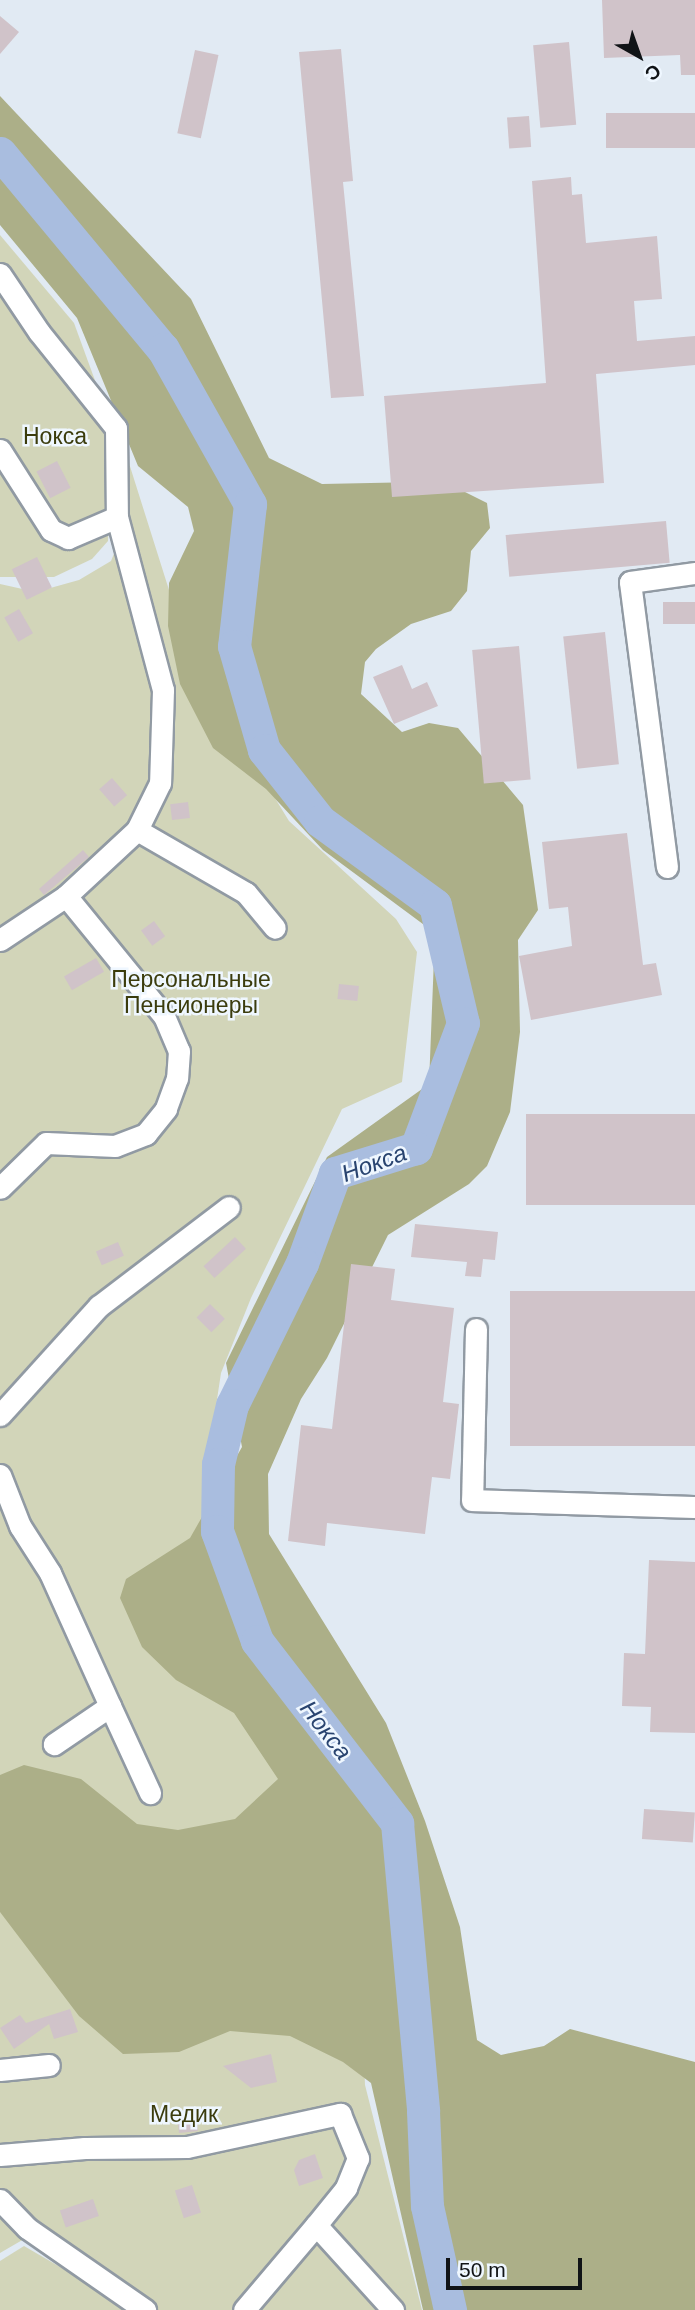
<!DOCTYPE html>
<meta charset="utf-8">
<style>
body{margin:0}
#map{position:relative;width:695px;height:2310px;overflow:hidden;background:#e1eaf3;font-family:Helvetica,sans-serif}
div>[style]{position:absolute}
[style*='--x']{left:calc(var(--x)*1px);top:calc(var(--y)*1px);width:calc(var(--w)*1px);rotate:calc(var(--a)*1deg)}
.green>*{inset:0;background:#d2d5b9}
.forest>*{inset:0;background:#acaf88}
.river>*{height:33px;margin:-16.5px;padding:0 16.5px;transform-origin:16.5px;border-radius:16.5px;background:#a9bddf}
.building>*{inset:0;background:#d0c3c9;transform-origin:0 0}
.roads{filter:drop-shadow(2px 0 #919aa3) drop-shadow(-2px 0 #919aa3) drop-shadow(0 2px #919aa3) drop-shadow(0 -2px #919aa3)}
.minor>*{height:21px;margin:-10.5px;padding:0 10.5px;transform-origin:10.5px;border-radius:10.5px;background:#fff}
span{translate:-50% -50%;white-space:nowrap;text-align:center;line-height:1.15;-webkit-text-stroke:5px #eff7ff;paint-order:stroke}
.park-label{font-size:23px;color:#3b3c0d}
.water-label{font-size:24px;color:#294470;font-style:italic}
.north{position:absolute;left:604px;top:21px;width:70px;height:70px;-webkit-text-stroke:5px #eff7ff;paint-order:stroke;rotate:140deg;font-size:19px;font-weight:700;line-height:28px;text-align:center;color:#101316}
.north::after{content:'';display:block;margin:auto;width:24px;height:32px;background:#101316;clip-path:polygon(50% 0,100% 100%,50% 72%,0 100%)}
.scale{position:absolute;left:446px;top:2258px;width:136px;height:32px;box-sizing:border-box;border:4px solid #101316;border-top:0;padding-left:9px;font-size:21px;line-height:24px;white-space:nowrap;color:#101316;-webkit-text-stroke:5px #eff7ff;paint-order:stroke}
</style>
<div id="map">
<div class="green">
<div style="clip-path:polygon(0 235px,74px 323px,112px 427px,108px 541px,92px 559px,54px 577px,0 577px)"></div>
<div style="clip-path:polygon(128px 460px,181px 628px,232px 728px,289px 821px,396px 919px,417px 952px,402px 1082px,342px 1109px,251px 1298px,221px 1373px,206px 1472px,213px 1647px,356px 1855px,365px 2085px,422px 2310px,145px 2310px,31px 2235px,0 2253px,0 584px,36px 592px,79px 580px,111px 561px,126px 524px)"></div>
<div style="clip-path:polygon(24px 2246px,110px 2296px,129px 2310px,0 2310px,0 2261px)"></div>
</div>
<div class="forest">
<div style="clip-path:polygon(0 96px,191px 299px,269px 458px,322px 484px,419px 482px,459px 489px,487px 503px,490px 528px,471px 551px,467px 591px,451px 611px,411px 624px,376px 649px,365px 662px,361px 694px,402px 732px,429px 723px,458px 728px,523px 805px,538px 910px,518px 940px,520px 1032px,510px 1112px,487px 1166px,469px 1184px,388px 1235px,327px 1358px,301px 1399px,268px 1474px,269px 1534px,386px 1723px,425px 1821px,460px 1927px,477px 2040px,501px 2055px,544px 2046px,570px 2029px,695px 2062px,695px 2310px,423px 2310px,371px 2083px,343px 2062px,290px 2036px,230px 2031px,179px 2052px,123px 2054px,79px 2016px,0 1912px,0 1775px,24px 1765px,81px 1779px,137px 1824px,178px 1830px,235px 1819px,278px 1779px,234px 1713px,176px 1680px,142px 1647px,120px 1598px,126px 1579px,190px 1538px,242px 1447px,226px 1363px,327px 1157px,429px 1084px,435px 933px,323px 850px,266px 789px,213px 748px,180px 684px,168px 626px,169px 583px,194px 531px,188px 507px,138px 466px,77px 318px,0 225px)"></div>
</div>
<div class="river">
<div style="--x:0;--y:153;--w:255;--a:50.3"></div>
<div style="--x:163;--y:349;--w:178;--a:60.7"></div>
<div style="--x:250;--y:504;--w:143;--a:96.4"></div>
<div style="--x:234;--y:646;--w:108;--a:73.9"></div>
<div style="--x:264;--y:750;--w:90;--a:51.7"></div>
<div style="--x:320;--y:821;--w:142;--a:36.1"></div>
<div style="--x:435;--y:905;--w:121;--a:76.7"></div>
<div style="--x:463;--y:1023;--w:134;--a:110.6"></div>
<div style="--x:416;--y:1148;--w:85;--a:162.8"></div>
<div style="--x:335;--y:1173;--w:96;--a:110.1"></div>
<div style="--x:302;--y:1263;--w:158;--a:116.2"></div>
<div style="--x:232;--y:1405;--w:61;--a:103.3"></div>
<div style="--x:218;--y:1464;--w:67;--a:90.9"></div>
<div style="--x:217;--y:1531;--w:117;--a:70"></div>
<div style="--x:257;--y:1641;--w:230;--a:52.4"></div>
<div style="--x:397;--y:1823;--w:289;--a:84.8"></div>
<div style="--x:423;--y:2111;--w:95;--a:87.6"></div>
<div style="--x:427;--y:2206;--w:107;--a:77.5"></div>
</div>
<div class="building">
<div style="clip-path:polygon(602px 0,695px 0,695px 75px,681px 75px,680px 55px,604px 58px)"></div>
<div style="clip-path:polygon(0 16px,19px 32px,0 54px)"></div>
<div style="left:569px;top:42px;width:83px;height:36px;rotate:85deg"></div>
<div style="clip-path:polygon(341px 49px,353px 181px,343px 182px,364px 396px,331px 398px,299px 52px)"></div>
<div style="left:195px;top:50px;width:24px;height:85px;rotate:12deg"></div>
<div style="left:695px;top:113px;width:35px;height:89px;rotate:90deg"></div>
<div style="left:529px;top:116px;width:31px;height:22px;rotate:86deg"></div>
<div style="clip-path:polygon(571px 177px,572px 195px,582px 194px,586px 243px,657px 236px,662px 299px,634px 301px,637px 341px,695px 336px,695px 365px,596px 374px,604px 483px,392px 497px,384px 396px,546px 383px,532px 181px)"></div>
<div style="left:57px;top:461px;width:30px;height:23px;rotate:63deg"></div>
<div style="left:666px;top:521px;width:42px;height:161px;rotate:85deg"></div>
<div style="left:37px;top:557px;width:34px;height:28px;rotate:64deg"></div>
<div style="left:695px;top:602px;width:22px;height:32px;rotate:90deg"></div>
<div style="left:19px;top:609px;width:28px;height:17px;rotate:60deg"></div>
<div style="left:605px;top:632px;width:133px;height:42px;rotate:84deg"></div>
<div style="left:519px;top:646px;width:134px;height:47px;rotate:85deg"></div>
<div style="clip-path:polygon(402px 665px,412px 689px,427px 682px,438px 706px,394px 724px,373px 677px)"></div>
<div style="left:112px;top:778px;width:23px;height:17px;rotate:49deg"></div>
<div style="left:188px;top:802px;width:16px;height:18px;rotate:83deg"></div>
<div style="clip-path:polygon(627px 833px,643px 965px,656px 963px,662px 995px,531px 1020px,519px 956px,572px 946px,568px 907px,549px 909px,542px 842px)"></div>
<div style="clip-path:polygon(83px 850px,89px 857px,44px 895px,39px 889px)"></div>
<div style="left:154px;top:921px;width:19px;height:16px;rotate:54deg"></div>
<div style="left:96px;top:958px;width:16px;height:37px;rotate:60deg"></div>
<div style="left:339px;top:984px;width:20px;height:15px;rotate:6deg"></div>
<div style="left:695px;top:1114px;width:91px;height:169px;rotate:90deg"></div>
<div style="clip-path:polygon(415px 1224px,498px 1232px,495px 1260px,483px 1259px,481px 1277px,465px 1276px,467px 1262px,411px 1257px)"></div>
<div style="left:235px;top:1237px;width:16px;height:43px;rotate:47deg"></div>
<div style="left:118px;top:1242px;width:15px;height:24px;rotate:67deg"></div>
<div style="clip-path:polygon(351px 1264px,395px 1269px,391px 1300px,454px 1308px,443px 1402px,459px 1404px,450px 1479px,432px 1477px,425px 1534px,327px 1523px,325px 1546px,288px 1541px,301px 1425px,332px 1429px)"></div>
<div style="left:695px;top:1291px;width:155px;height:185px;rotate:90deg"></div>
<div style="left:210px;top:1304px;width:21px;height:19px;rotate:45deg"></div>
<div style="clip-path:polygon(649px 1560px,695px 1562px,695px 1733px,650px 1732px,651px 1707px,622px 1706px,624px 1653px,645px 1654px)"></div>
<div style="left:644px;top:1809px;width:51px;height:30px;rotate:4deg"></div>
<div style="clip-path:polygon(70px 2009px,78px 2032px,54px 2039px,49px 2024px,14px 2049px,0 2028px,20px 2015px,26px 2023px)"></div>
<div style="clip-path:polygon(271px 2054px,277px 2082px,251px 2088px,223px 2066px)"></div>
<div style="left:196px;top:2113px;width:18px;height:19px;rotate:84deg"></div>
<div style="clip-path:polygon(315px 2154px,323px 2178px,299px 2186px,294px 2170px,299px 2160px)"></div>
<div style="left:192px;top:2185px;width:29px;height:18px;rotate:72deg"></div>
<div style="left:93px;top:2199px;width:18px;height:35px;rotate:71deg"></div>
</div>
<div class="roads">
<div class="minor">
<div style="--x:0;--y:274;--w:70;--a:56.1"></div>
<div style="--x:39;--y:332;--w:123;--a:51.3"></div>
<div style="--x:116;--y:428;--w:89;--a:89.4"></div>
<div style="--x:117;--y:517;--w:179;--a:75.1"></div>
<div style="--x:163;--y:690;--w:93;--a:91.8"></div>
<div style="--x:160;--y:783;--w:52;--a:116.1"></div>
<div style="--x:137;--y:830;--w:97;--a:137.1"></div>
<div style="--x:0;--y:450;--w:95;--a:57.5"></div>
<div style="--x:51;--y:530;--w:19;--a:25"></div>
<div style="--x:68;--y:538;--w:53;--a:-23.2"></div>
<div style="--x:137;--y:830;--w:126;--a:30"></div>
<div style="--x:246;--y:893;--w:45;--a:50.4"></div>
<div style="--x:667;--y:867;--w:287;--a:-97.4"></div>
<div style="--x:630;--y:582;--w:66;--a:-7.9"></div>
<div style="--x:0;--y:940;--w:79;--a:-33.7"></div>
<div style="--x:66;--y:896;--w:155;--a:50.8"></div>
<div style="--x:164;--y:1016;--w:38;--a:67"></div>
<div style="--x:179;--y:1051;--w:27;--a:94"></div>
<div style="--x:177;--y:1078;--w:33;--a:110"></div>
<div style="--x:166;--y:1109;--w:32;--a:129"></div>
<div style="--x:146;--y:1134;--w:33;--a:159"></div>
<div style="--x:115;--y:1146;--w:69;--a:-177.5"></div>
<div style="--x:46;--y:1143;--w:64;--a:135.6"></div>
<div style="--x:476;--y:1329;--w:171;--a:91.3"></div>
<div style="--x:472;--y:1500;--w:223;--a:1.8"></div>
<div style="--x:0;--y:1415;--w:147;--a:-47.8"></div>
<div style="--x:99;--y:1306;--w:163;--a:-37.3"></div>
<div style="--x:0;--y:1475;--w:55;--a:68.6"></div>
<div style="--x:20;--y:1526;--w:56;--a:57.4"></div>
<div style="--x:50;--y:1573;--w:146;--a:65.7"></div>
<div style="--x:110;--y:1706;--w:68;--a:145.8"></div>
<div style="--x:110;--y:1706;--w:96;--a:65.3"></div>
<div style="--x:0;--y:2070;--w:49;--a:-5.8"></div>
<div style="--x:0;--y:2155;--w:85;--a:-4.7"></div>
<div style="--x:85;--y:2148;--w:102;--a:-0.6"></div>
<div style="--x:187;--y:2147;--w:157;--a:-12.2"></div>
<div style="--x:340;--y:2114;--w:48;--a:67.8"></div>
<div style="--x:358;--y:2158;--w:32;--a:112"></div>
<div style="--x:346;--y:2188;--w:48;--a:129"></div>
<div style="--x:0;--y:2200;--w:39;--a:46"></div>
<div style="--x:27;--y:2228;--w:144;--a:34.8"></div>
<div style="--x:244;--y:2310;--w:111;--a:-49.7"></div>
<div style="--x:316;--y:2225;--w:115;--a:47.8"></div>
</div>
</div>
<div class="park-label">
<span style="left:55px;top:436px">Нокса</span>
<span style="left:191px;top:992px">Персональные<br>Пенсионеры</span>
<span style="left:184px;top:2114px">Медик</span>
</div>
<div class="water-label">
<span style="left:374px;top:1163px;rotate:-20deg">Нокса</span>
<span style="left:326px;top:1730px;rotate:52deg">Нокса</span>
</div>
<div class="north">С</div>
<div class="scale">50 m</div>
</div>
